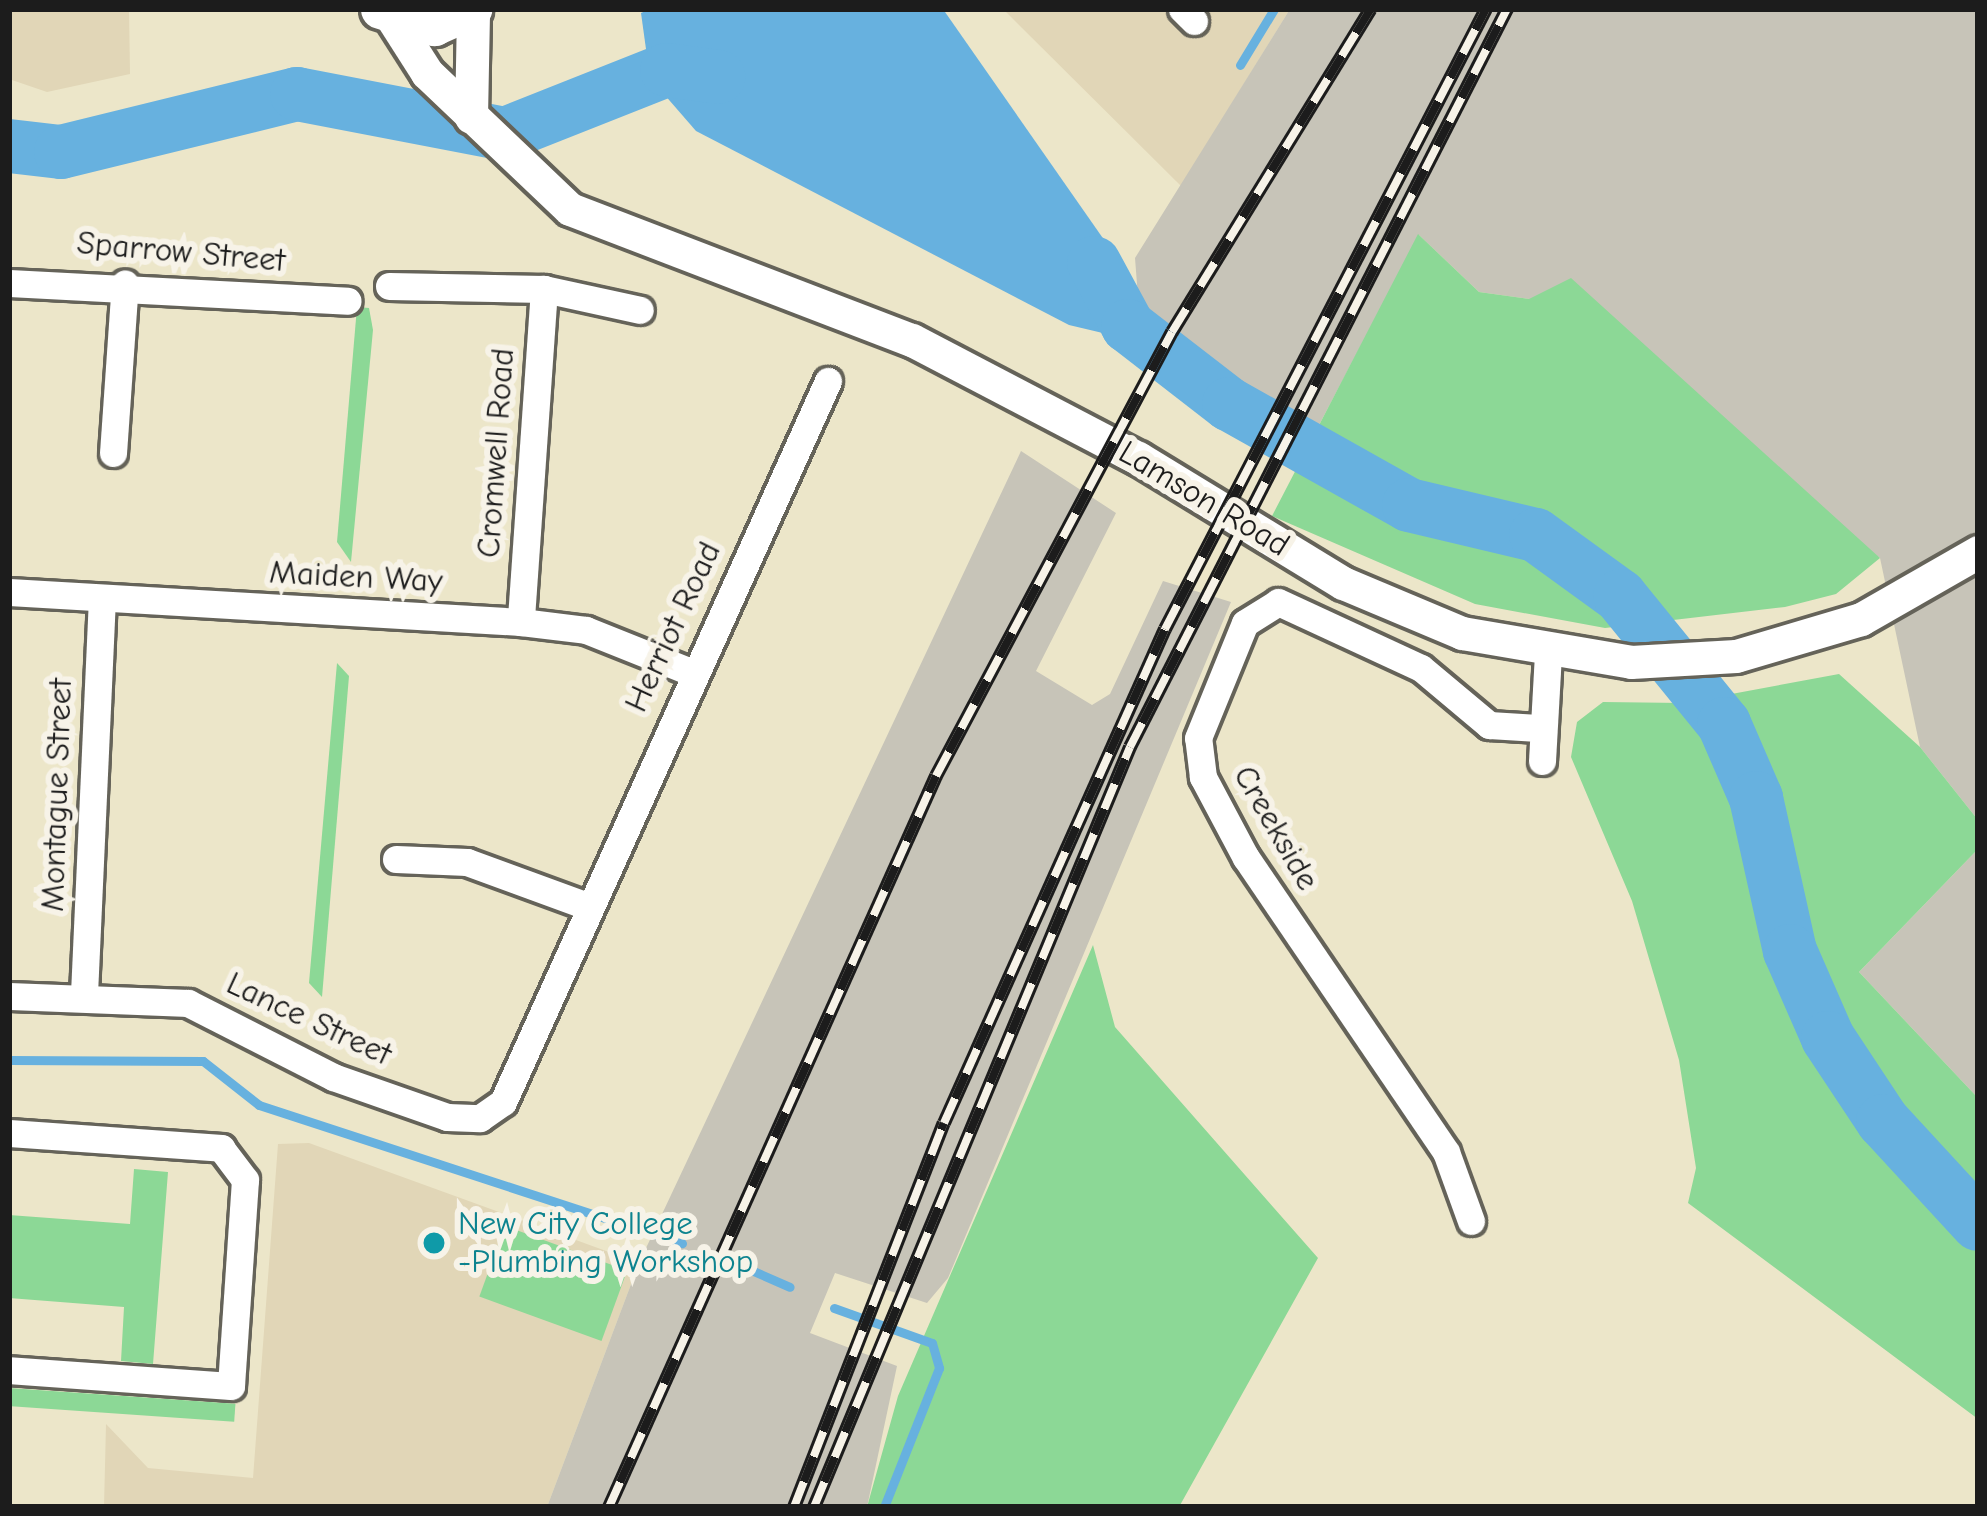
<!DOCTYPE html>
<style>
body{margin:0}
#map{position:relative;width:1987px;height:1516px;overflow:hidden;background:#ece6c9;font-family:"Comic Neue",sans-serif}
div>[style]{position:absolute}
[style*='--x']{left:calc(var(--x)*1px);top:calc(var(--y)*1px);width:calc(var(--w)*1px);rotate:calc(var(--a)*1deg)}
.built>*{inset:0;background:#e1d6b7}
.industrial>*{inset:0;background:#c7c4b8}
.green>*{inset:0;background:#8cd896;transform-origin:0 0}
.water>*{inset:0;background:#67b1df}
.stream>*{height:9px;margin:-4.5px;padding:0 4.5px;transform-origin:4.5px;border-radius:4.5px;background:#67b1df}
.river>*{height:54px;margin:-27px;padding:0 27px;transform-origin:27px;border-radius:27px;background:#67b1df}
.roads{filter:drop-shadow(3px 0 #656359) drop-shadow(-3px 0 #656359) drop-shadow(0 3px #656359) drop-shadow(0 -3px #656359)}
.minor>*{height:27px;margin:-13.5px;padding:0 13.5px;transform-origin:13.5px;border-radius:13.5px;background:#fff}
.tertiary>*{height:33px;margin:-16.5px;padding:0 16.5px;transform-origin:16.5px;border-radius:16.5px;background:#fff}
.secondary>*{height:39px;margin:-19.5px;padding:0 19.5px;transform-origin:19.5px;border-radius:19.5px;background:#fff}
.rail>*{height:14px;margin-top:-7px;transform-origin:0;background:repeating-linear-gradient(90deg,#f7f3e8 0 27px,#1c1c1c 0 54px);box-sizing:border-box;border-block:3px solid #1c1c1c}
.dots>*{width:33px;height:33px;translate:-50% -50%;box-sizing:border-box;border:6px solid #f7f3e8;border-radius:50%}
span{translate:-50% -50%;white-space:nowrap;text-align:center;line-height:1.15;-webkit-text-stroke:12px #f7f3e8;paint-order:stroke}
.street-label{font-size:33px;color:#1c1c1c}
.culture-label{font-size:33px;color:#0d838f}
.left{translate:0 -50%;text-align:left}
.frame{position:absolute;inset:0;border:12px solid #1c1c1c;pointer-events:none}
</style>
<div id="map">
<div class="built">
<div style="clip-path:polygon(9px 9px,129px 9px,130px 74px,47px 92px,9px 79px)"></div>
<div style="clip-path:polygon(1003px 9px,1290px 9px,1181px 186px)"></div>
<div style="clip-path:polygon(309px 1143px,639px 1263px,547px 1507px,104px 1507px,106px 1424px,148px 1468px,253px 1478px,278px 1144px)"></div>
</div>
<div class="industrial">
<div style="clip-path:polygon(1290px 9px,1978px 9px,1978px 820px,1920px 747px,1880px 558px,1529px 299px,1479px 292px,1419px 235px,1309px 444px,1183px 380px,1140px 323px,1135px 258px)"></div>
<div style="clip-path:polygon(1021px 451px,1116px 513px,1036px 671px,1092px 705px,1110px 694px,1163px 581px,1231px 602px,948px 1278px,927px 1303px,835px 1273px,810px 1333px,897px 1366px,867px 1507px,547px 1507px,639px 1263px)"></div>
<div style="clip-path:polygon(1978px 849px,1978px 1098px,1859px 972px)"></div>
</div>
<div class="green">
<div style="clip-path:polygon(1418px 234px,1479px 292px,1529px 299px,1571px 278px,1880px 558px,1836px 594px,1785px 607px,1605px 628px,1475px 604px,1272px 516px)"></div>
<div style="clip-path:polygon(357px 307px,369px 308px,373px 330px,351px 562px,337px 542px)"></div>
<div style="clip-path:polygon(337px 663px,349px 676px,322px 997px,309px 983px)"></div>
<div style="clip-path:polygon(1839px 674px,1920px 747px,1978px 820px,1978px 849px,1859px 972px,1978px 1098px,1978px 1419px,1688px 1203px,1696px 1168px,1679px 1060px,1632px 901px,1571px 757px,1577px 722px,1603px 702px,1683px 703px)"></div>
<div style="clip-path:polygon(1093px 945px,1115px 1027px,1318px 1258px,1179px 1507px,867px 1507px,898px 1396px)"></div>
<div style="clip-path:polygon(134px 1169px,168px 1172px,153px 1364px,121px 1361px,124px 1307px,9px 1298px,9px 1215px,130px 1224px)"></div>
<div style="left:505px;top:1226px;width:130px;height:75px;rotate:20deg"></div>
<div style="left:9px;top:1388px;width:227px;height:18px;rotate:4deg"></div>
</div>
<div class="water">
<div style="clip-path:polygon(650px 9px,945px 12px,1130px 277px,1128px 339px,1069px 325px,696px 131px,650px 78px,641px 13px)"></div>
</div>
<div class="stream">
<div style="--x:1240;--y:65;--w:66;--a:-58.7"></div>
<div style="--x:9;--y:1060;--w:194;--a:0.3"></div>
<div style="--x:203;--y:1061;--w:71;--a:38.2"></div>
<div style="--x:259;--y:1105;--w:445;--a:18.1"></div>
<div style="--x:719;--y:1256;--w:77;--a:23.6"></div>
<div style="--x:834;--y:1308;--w:104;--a:19.7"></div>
<div style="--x:932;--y:1343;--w:26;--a:74"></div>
<div style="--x:939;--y:1368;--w:149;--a:111.6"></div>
</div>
<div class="river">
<div style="--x:9;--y:146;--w:52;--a:6.6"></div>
<div style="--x:61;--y:152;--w:243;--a:-13.8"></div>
<div style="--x:297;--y:94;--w:212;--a:10.9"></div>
<div style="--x:505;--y:134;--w:174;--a:-21.6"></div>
<div style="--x:667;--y:70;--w:52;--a:7.7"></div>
<div style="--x:1094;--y:263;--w:72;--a:61.6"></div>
<div style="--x:1128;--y:326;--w:128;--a:37.7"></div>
<div style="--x:1229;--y:404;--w:206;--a:29.3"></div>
<div style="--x:1409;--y:505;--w:130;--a:13.3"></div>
<div style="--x:1536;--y:535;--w:104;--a:36"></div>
<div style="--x:1620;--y:596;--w:165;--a:50.9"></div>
<div style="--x:1724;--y:724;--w:81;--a:66.6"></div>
<div style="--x:1756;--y:798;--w:157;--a:77.5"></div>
<div style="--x:1790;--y:951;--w:95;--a:66.4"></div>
<div style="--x:1828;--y:1038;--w:100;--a:56.5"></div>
<div style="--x:1883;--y:1121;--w:140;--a:47.3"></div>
</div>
<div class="roads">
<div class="minor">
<div style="--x:1182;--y:9;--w:17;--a:45"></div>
<div style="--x:9;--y:283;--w:339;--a:3"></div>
<div style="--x:389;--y:286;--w:155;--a:1.1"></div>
<div style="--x:544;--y:289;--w:334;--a:94"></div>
<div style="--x:544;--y:289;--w:98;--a:12.3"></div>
<div style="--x:113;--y:453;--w:170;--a:-86"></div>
<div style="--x:9;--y:592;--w:513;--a:3.35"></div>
<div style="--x:521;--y:622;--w:65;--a:7"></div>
<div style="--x:586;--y:630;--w:113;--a:21.8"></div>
<div style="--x:1542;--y:761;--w:108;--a:-86.8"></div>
<div style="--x:396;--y:859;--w:71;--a:2.4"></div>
<div style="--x:467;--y:862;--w:128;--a:20.1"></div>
<div style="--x:84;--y:994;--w:396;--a:-87.4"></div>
<div style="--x:9;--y:996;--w:179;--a:2.2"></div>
<div style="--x:188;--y:1003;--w:163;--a:27"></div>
<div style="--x:333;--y:1077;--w:121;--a:19.3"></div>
<div style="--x:447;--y:1117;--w:33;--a:2"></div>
<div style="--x:480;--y:1118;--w:28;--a:-35"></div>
<div style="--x:503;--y:1102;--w:791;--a:-65.74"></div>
<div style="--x:9;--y:1133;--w:213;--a:4"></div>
<div style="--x:221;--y:1148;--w:40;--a:53"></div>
<div style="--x:245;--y:1180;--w:206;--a:93.9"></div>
<div style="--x:231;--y:1386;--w:223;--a:-175.9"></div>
<div style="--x:1471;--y:1221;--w:73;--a:-109.9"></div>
<div style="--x:1446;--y:1152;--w:356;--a:-124.2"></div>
<div style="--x:1246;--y:858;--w:92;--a:-118"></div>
<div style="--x:1203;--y:777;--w:39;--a:-97"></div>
<div style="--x:1198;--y:738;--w:124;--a:-67.8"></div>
<div style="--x:1245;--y:623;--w:39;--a:-32"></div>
<div style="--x:1278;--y:602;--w:157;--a:24.8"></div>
<div style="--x:1421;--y:668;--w:89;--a:40"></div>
<div style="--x:1489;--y:725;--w:49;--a:3.5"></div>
</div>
<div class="tertiary">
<div style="--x:392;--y:18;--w:65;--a:57.5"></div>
<div style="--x:427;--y:73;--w:197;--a:43.6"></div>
<div style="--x:570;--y:209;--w:366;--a:21"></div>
<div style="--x:912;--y:340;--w:255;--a:27.6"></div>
<div style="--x:1138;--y:458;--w:240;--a:31.4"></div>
<div style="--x:1343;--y:583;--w:129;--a:22.8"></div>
<div style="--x:1462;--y:633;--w:171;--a:9.7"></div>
<div style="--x:1631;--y:662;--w:105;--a:-3.3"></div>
<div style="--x:1736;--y:656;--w:130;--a:-16.5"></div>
<div style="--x:1861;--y:619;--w:135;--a:-29.8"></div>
<div style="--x:471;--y:117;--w:108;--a:-88.9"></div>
</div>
<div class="secondary">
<div style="--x:380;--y:9;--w:57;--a:17.5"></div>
<div style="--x:434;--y:26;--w:42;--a:-24.1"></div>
</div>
</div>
<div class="rail">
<div style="--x:609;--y:1507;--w:801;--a:-65.9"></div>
<div style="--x:936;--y:776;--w:503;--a:-62.01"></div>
<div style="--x:1172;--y:332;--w:379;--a:-58.4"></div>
<div style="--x:794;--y:1507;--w:412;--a:-68.7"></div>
<div style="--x:944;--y:1123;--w:541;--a:-65.9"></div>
<div style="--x:1165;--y:629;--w:698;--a:-62.63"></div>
<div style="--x:814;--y:1507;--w:823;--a:-67.42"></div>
<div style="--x:1130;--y:747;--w:829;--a:-62.94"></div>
</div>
<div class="dots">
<div style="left:434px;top:1243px;background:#0f9aa8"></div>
</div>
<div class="street-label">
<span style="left:181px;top:252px;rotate:5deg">Sparrow Street</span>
<span style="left:496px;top:453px;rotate:-86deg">Cromwell Road</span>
<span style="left:1204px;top:499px;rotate:31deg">Lamson Road</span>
<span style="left:356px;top:577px;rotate:3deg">Maiden Way</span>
<span style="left:673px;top:627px;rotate:-65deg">Herriot Road</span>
<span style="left:57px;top:795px;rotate:-88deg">Montague Street</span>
<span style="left:1276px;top:828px;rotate:60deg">Creekside</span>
<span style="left:309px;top:1019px;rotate:25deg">Lance Street</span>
</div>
<div class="culture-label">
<span class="left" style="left:458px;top:1243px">New City College<br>-Plumbing Workshop</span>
</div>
<div class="frame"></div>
</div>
